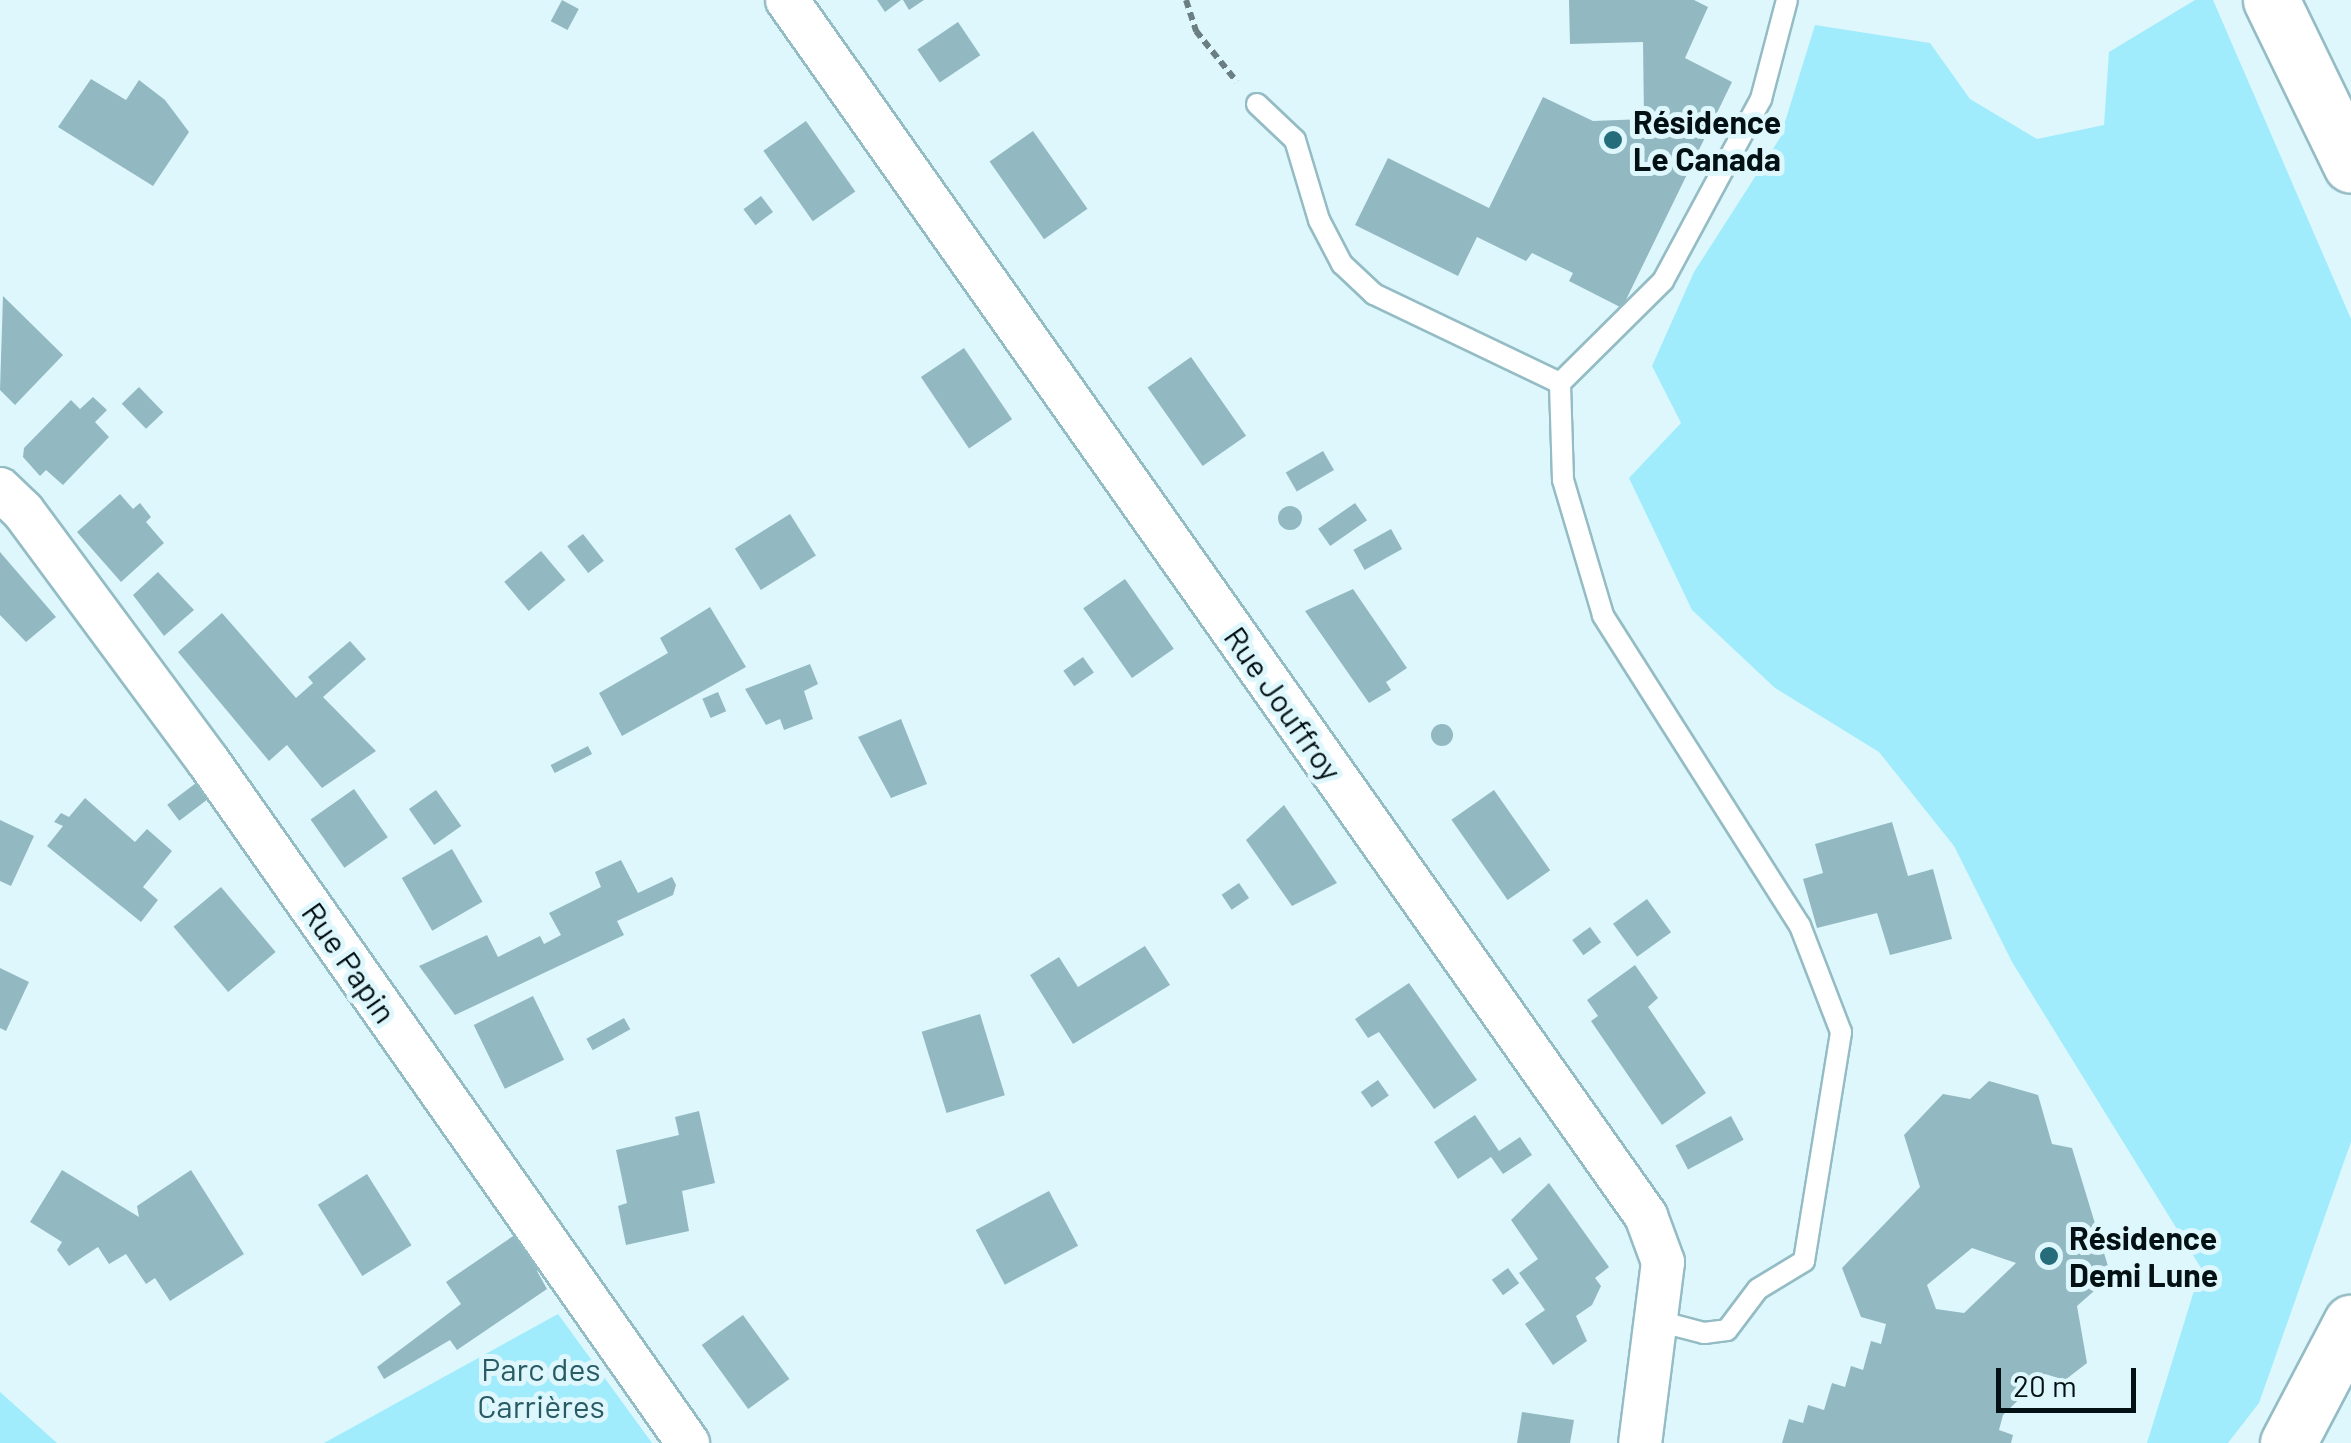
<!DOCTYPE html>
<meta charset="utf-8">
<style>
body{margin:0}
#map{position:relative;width:2351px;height:1443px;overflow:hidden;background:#def7fc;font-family:Barlow,sans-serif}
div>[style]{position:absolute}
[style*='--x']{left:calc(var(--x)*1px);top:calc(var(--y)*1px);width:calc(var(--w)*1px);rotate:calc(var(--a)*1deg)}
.green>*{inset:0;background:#a0ecfc}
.building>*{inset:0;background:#92b9c2;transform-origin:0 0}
.round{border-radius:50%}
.path>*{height:6px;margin-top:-3px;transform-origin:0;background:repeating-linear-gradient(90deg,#6b7f83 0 8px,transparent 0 13px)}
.roads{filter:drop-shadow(2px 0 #94bcc4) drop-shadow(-2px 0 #94bcc4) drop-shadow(0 2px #94bcc4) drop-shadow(0 -2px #94bcc4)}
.service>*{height:20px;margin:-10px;padding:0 10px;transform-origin:10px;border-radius:10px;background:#fff}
.minor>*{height:42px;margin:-21px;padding:0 21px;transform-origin:21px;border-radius:21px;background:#fff}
.secondary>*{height:55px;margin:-27.5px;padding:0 27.5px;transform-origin:27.5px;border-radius:27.5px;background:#fff}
.dots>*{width:28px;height:28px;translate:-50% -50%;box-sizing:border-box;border:5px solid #def7fc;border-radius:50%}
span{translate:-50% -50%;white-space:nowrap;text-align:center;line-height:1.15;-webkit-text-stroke:10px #def7fc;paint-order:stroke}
.poi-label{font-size:32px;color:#031114;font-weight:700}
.left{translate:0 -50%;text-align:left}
.street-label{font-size:32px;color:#031114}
.park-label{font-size:32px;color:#295b65}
.scale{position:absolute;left:1996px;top:1368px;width:140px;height:45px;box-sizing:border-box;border:5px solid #031114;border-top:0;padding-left:12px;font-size:30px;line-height:35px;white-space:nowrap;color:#031114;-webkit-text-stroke:8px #def7fc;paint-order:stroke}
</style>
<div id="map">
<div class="green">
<div style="clip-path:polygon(2195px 0,2213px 0,2351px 319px,2351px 1142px,2259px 1403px,2228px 1443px,2147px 1443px,2201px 1268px,2012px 962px,1954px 846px,1879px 752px,1775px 688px,1692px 610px,1629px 478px,1681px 423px,1652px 366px,1694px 272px,1780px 138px,1815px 25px,1930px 43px,1970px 99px,2037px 139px,2104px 125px,2109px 52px)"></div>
<div style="clip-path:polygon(558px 1314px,652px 1443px,324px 1443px)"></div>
<div style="clip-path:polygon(0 1392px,57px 1443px,0 1443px)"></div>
</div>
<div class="building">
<div style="left:562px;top:0;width:19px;height:24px;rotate:28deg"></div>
<div style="clip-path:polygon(877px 0,901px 0,885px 12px)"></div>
<div style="clip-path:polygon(903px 0,924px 0,909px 10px)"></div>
<div style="clip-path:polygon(1569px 0,1694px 0,1708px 7px,1685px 58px,1732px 82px,1622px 308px,1569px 281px,1573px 273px,1532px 253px,1526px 261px,1477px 237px,1458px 276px,1355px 225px,1388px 158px,1489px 208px,1543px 97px,1593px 121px,1644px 119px,1643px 42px,1570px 44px)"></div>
<div style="left:958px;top:22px;width:40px;height:49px;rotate:56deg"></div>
<div style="clip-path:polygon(91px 79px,126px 100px,139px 80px,165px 100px,189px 132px,153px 186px,58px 127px)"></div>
<div style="left:806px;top:121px;width:86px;height:52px;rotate:55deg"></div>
<div style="left:1033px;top:131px;width:95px;height:53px;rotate:55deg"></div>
<div style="left:761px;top:196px;width:20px;height:22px;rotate:53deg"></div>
<div style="clip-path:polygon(3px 296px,63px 355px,15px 405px,0 390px)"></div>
<div style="left:964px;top:348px;width:86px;height:52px;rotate:56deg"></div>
<div style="left:1191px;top:357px;width:96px;height:53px;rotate:55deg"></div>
<div style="left:139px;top:387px;width:35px;height:24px;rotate:46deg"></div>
<div style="clip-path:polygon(93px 397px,107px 410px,95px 422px,109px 437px,63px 485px,46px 470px,40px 476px,23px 457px,24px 448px,71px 400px,80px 409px)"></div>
<div style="left:1323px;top:451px;width:22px;height:43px;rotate:60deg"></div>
<div style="clip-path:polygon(120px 494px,133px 509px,140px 503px,151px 517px,146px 522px,164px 543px,121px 582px,77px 532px)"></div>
<div style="left:1355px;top:503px;width:21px;height:45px;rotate:55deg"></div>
<div class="round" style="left:1278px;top:506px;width:24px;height:24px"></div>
<div style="left:790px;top:514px;width:49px;height:65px;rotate:58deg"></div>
<div style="left:1391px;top:529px;width:23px;height:43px;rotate:61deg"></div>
<div style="left:583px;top:534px;width:34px;height:20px;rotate:52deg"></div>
<div style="left:541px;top:551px;width:38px;height:48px;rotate:50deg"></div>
<div style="clip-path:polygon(0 552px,56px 617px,26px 642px,0 615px)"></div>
<div style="clip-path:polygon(158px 572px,194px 610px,164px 636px,133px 595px)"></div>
<div style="left:1125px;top:579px;width:85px;height:51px;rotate:55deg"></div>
<div style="clip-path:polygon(1353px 589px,1407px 668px,1386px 682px,1391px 690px,1369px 703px,1305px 611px)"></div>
<div style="clip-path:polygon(710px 607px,746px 667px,622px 736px,599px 693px,668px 653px,660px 638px)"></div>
<div style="clip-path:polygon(222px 613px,296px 698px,313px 683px,308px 677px,350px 641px,366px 659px,323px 697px,376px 751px,322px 788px,287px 745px,269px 761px,178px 652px)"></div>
<div style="left:1083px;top:657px;width:19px;height:24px;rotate:55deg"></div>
<div style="clip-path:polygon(810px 664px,818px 684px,804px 691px,813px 719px,784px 730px,780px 719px,766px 725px,745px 689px)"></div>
<div style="left:718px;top:692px;width:21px;height:17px;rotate:67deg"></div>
<div style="clip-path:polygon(901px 719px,927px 784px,891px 798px,858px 737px)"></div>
<div class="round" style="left:1431px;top:724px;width:22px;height:22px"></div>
<div style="left:588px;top:746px;width:9px;height:42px;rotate:63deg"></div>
<div style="left:200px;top:780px;width:20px;height:41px;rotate:53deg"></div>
<div style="left:354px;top:789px;width:59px;height:53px;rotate:55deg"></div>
<div style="left:436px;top:790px;width:44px;height:33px;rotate:55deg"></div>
<div style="left:1494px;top:790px;width:98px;height:52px;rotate:55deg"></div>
<div style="clip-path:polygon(85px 798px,135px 842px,147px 829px,172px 851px,143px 887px,158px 900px,141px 922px,47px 846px,63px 826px,54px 822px,61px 813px,69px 817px)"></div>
<div style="clip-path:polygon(1284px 805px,1337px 883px,1292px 906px,1246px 840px)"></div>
<div style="clip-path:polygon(0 820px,34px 836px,11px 886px,0 881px)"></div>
<div style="clip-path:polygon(1892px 822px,1908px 876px,1933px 869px,1952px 939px,1890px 955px,1877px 913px,1817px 928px,1803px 879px,1823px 873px,1815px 844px)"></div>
<div style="left:452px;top:849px;width:61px;height:58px;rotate:60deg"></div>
<div style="clip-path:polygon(621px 860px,638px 893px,672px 877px,676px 885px,673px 895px,617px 921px,624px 935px,455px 1015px,419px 966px,487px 935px,498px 957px,540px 936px,544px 944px,561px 935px,549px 913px,601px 887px,595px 872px)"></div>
<div style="left:1239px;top:883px;width:18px;height:21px;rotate:56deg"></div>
<div style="left:221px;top:887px;width:85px;height:62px;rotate:50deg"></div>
<div style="left:1647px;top:899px;width:41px;height:42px;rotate:54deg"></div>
<div style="left:1590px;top:927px;width:19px;height:22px;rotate:54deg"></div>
<div style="clip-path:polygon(1145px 946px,1170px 985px,1073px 1044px,1030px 975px,1059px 957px,1078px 987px)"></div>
<div style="clip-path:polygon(1635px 965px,1658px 998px,1648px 1007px,1706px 1093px,1662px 1125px,1591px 1021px,1598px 1016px,1587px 1000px)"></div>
<div style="clip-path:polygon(0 968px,29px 982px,6px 1031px,0 1028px)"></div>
<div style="clip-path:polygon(1409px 983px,1477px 1080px,1434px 1109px,1379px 1032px,1368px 1038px,1355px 1019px)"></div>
<div style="left:533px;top:996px;width:71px;height:66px;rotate:64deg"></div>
<div style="left:980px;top:1014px;width:85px;height:61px;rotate:73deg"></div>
<div style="left:624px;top:1018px;width:13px;height:43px;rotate:61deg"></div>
<div style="left:1378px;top:1080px;width:19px;height:21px;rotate:55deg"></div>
<div style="clip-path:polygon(evenodd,1989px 1081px,2038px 1095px,2052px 1144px,2072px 1148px,2111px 1276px,2077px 1306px,2087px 1363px,2065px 1380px,2045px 1374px,2003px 1415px,1999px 1430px,2013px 1435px,2011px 1443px,1782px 1443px,1789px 1419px,1803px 1423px,1808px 1405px,1824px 1410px,1832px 1383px,1845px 1387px,1851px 1366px,1863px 1370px,1871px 1341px,1881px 1344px,1886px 1324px,1861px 1317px,1842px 1268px,1920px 1187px,1904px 1135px,1943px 1094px,1970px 1099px,1989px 1081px,1972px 1248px,2016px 1263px,1964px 1313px,1936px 1309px,1927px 1285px,1972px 1248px)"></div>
<div style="clip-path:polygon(699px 1111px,715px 1183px,682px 1191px,689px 1231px,626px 1245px,618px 1206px,627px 1203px,616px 1150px,679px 1135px,675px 1117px)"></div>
<div style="clip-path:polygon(1475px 1115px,1499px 1151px,1520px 1137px,1532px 1155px,1503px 1174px,1491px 1157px,1458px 1179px,1434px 1142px)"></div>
<div style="left:1731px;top:1116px;width:27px;height:63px;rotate:62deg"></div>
<div style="clip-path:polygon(62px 1170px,139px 1217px,137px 1206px,191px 1170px,244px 1254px,170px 1301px,155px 1278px,146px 1284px,126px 1254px,109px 1264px,98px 1247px,69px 1266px,57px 1250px,62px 1242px,30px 1222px)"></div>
<div style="left:367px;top:1174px;width:84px;height:58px;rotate:58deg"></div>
<div style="clip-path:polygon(1549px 1183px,1609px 1267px,1595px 1278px,1601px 1286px,1592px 1305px,1576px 1316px,1587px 1341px,1553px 1365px,1525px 1324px,1545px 1310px,1519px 1273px,1538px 1259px,1511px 1220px)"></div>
<div style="left:1049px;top:1191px;width:62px;height:83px;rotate:62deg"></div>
<div style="clip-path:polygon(525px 1228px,548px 1263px,537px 1271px,547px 1289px,457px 1350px,450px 1340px,384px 1379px,377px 1367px,461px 1304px,446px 1282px)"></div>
<div style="left:1508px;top:1268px;width:19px;height:20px;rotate:54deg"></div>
<div style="left:743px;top:1315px;width:79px;height:51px;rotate:54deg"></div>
<div style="clip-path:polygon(1522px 1412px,1574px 1420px,1570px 1443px,1517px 1443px)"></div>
</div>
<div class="path">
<div style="--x:1186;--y:0;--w:33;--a:72"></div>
<div style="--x:1196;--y:31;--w:65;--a:51.2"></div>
</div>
<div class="roads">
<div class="service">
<div style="--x:1257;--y:104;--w:52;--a:43.5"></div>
<div style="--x:1295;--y:140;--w:84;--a:73.3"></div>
<div style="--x:1319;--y:220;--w:50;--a:62.4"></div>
<div style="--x:1342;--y:264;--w:44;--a:43.2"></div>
<div style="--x:1374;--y:294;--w:206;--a:25.6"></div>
<div style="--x:1658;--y:1321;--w:48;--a:14.6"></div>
<div style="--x:1704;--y:1333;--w:23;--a:-7"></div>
<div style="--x:1727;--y:1330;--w:51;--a:-52.9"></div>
<div style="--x:1758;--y:1289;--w:54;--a:-31.3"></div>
<div style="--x:1804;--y:1261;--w:232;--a:-80.8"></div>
<div style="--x:1841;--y:1032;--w:114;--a:-111.1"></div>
<div style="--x:1800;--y:926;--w:368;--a:-122.4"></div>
<div style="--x:1603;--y:615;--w:141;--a:-106.5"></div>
<div style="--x:1563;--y:480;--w:97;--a:-91.8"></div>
<div style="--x:1560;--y:383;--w:145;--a:-44.7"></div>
<div style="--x:1663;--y:281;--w:207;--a:-61.7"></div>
<div style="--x:1761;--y:99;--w:102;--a:-75.3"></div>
</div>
<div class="minor">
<div style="--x:787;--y:0;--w:1489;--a:54.76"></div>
<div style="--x:1646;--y:1216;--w:49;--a:69.7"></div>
<div style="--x:1663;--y:1262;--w:182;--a:97.2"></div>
<div style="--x:0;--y:489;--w:32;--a:44"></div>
<div style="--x:23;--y:511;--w:311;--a:53.5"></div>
<div style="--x:208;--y:761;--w:834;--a:54.86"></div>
</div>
<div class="secondary">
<div style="--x:2271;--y:0;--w:183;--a:64.1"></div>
<div style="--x:2288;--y:1443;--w:136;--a:-62.3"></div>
</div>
</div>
<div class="dots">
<div style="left:1613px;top:140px;background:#256d7a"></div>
<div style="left:2049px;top:1256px;background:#256d7a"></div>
</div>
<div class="poi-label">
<span class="left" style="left:1633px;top:140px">Résidence<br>Le Canada</span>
<span class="left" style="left:2069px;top:1256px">Résidence<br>Demi Lune</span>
</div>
<div class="street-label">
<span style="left:1284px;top:703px;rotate:55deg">Rue Jouffroy</span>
<span style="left:350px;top:962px;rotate:55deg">Rue Papin</span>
</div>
<div class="park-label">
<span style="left:541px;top:1387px">Parc des<br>Carrières</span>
</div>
<div class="scale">20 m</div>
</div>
